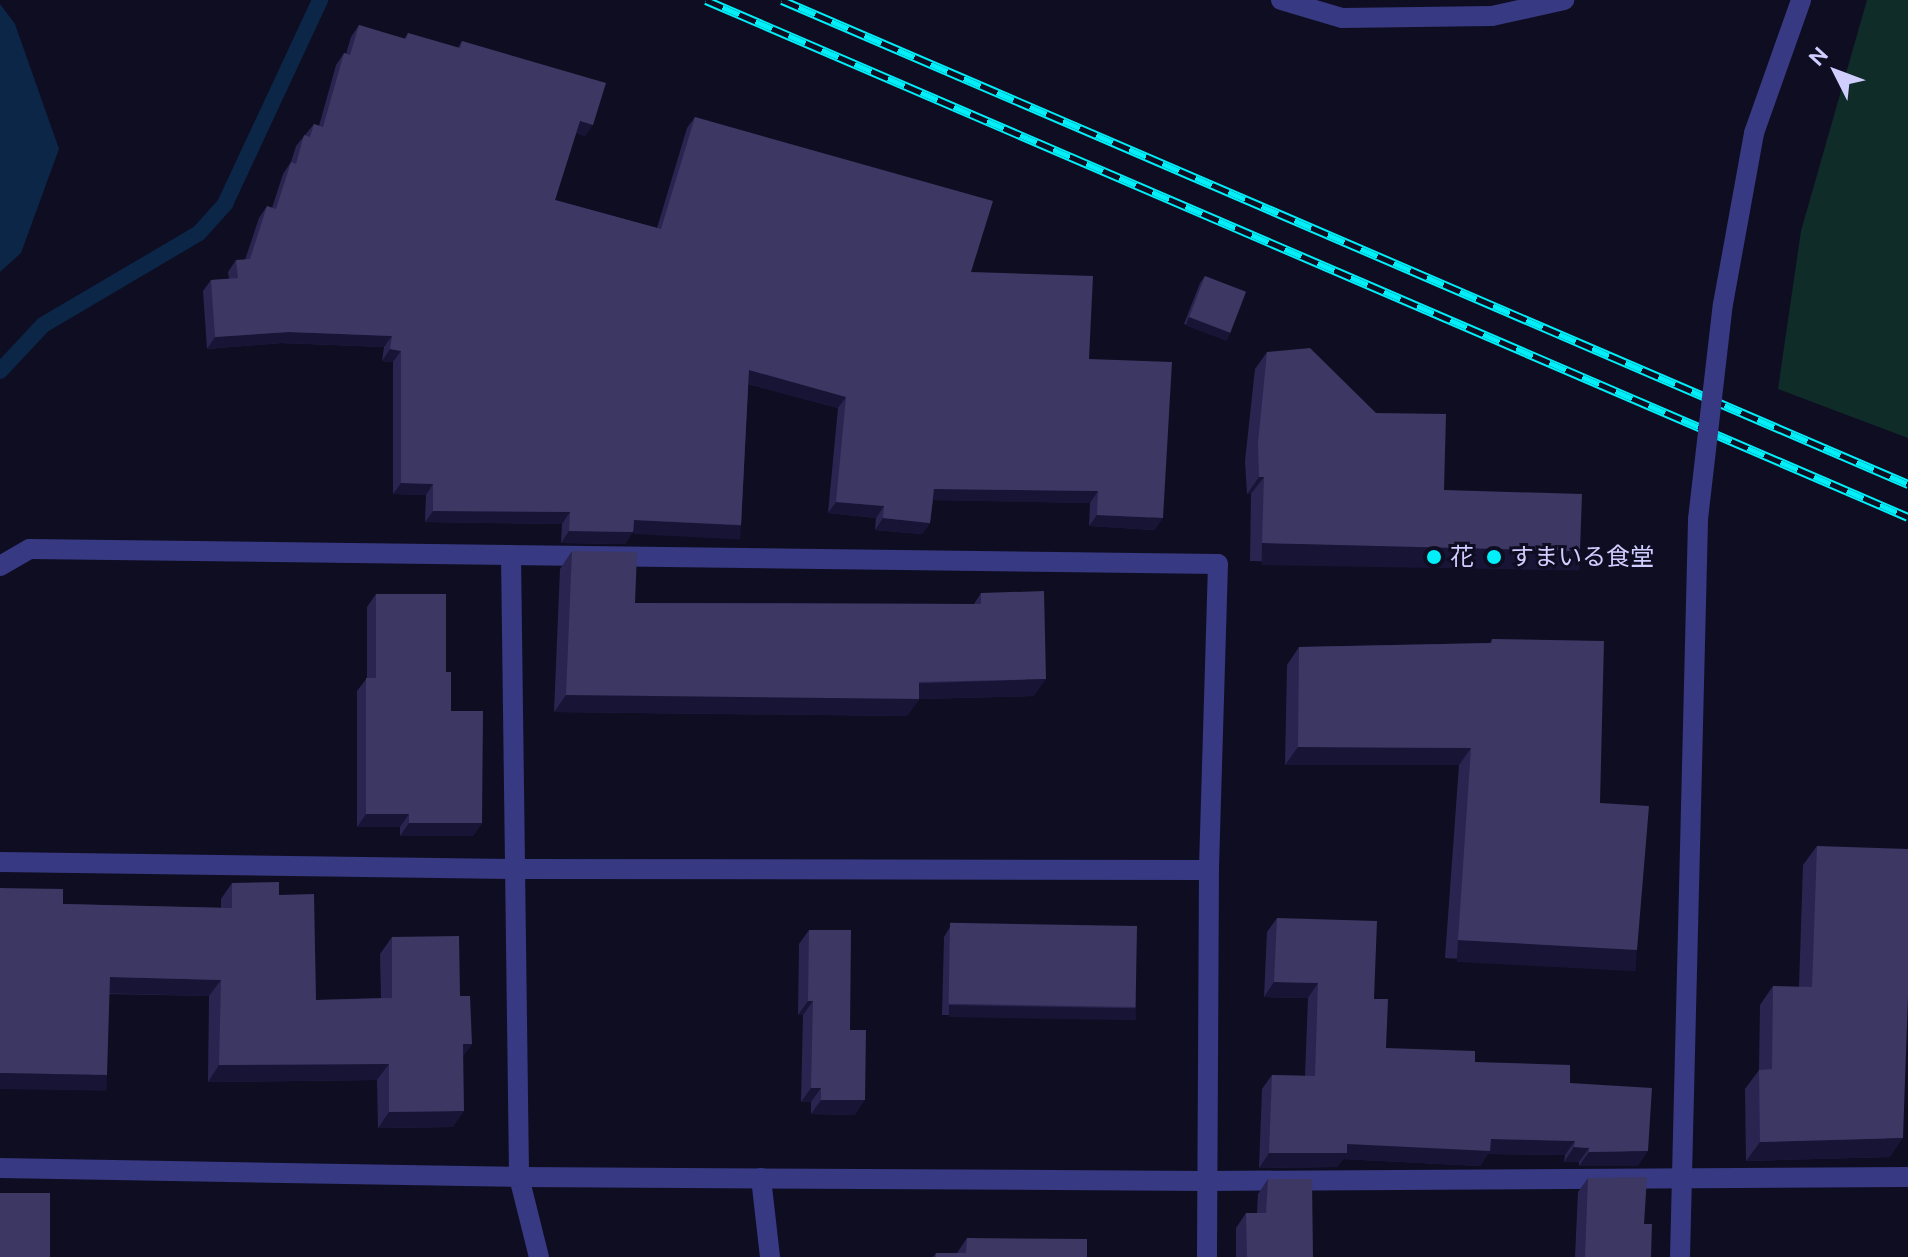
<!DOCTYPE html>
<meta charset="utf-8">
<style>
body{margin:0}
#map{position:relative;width:1908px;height:1257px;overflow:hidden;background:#0f0d22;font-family:Ubuntu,"Noto Sans JP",sans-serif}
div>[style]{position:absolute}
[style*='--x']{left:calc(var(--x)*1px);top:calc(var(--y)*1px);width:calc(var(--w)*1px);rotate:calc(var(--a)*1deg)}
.green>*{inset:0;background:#102c29}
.water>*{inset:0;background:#0b2647}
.stream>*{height:16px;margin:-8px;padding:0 8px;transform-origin:8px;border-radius:8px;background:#0b2647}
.minor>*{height:20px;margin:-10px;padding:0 10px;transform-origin:10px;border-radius:10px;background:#373982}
.tertiary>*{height:20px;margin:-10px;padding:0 10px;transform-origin:10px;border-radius:10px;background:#373982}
.rail>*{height:9px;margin-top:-4.5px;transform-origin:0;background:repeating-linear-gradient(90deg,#0f0d22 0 18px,#00eff8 0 36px);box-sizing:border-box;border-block:2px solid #00eff8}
.tertiary-bridge>*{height:20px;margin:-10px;padding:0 10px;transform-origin:10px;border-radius:10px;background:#373982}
.wall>*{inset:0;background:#2a2550}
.shaded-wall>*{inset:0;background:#181436;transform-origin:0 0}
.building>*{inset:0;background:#3c3763;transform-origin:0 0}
.dots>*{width:22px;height:22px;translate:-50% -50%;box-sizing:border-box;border:4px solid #0f0d22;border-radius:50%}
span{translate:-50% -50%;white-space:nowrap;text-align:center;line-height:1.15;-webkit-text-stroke:6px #0f0d22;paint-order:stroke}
.poi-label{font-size:24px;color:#d0cdff}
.left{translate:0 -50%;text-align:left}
.north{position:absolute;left:1796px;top:32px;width:80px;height:80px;-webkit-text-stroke:6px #0f0d22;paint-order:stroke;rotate:312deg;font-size:22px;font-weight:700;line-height:32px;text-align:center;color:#d0cdff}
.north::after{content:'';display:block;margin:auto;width:28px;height:36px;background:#d0cdff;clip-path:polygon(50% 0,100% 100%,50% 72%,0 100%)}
</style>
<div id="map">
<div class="green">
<div style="clip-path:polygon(1867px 0,1908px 0,1908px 438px,1778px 389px,1801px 231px)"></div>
</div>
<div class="water">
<div style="clip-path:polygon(0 4px,15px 24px,59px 149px,21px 253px,0 272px)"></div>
</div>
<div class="stream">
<div style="--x:0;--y:371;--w:63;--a:-46.9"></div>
<div style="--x:43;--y:325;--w:181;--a:-30.5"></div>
<div style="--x:199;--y:233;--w:39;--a:-48"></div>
<div style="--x:225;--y:204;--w:225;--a:-65"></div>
</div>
<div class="minor">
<div style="--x:1281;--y:0;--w:64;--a:16.4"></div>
<div style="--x:1342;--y:18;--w:150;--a:-0.8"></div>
<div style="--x:1492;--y:16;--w:74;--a:-12.5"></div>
<div style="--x:511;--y:555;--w:622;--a:89.26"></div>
<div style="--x:519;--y:1177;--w:82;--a:76"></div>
<div style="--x:0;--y:566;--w:34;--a:-30"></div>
<div style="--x:30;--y:549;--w:1188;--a:0.72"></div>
<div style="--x:1218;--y:564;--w:306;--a:91.7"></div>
<div style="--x:1209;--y:870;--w:387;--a:90.3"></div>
<div style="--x:0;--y:862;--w:517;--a:0.78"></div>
<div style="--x:517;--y:869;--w:692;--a:0.08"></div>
<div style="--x:761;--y:1178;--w:80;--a:83.5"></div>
</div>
<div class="tertiary">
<div style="--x:0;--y:1168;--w:519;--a:0.99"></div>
<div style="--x:519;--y:1177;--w:687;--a:0.33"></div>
<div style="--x:1206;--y:1181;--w:702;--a:-0.33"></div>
<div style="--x:1680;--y:1257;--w:738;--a:-88.6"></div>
</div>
<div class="rail">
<div style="--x:706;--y:0;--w:1308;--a:23.27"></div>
<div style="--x:782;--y:0;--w:1226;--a:23.26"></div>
</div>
<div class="tertiary-bridge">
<div style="--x:1698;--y:519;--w:216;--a:-83.4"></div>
<div style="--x:1723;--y:304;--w:174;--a:-79.7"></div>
<div style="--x:1754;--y:133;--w:141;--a:-70.5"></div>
</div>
<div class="wall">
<div style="clip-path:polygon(359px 25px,404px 39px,408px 33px,458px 48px,462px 41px,585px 136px,576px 133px,555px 200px,657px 228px,687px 128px,695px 117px,971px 272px,1089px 359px,1155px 530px,1089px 526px,1090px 503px,933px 500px,930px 523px,922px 534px,875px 530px,876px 518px,828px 513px,838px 408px,748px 384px,741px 525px,733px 536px,633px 531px,625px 544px,561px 543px,562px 524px,425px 522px,426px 495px,393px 494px,393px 362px,382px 361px,384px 347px,281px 343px,207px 349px,203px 291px,211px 280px,229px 279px,228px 272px,236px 260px,245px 260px,259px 218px,267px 206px,272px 208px,283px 174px,291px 162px,296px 146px,314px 124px,319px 126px,336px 65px,344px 53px,346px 54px,351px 37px)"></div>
<div style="clip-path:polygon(1205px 276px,1230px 333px,1225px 340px,1184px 324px,1200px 283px)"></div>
<div style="clip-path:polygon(1267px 352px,1444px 490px,1568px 568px,1250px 561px,1251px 494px,1247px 494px,1245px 461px,1255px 369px)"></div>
<div style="clip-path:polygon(572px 551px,635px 603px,974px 604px,981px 593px,1034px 696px,919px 699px,907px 716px,554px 712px,560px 569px)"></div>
<div style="clip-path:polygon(376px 594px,446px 672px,451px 711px,482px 823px,473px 836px,400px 836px,400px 827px,357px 827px,357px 691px,367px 678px,367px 607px)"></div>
<div style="clip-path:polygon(1492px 639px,1600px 803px,1625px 968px,1445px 958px,1459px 765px,1285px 765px,1287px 665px,1299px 647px,1490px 643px)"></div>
<div style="clip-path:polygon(1817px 846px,1890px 1157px,1746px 1161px,1745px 1089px,1759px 1070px,1760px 1005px,1773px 986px,1799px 987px,1803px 865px)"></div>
<div style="clip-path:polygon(232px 883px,279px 895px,316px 1000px,381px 998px,380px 954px,392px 937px,460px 996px,472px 1044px,463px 1056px,453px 1127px,378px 1128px,377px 1080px,208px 1082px,209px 996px,109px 994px,95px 1091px,63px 904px,221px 908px,221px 899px)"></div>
<div style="clip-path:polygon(1277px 918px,1374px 999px,1386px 1048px,1475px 1062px,1570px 1083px,1638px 1166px,1579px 1166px,1579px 1162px,1564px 1162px,1565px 1155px,1488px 1154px,1480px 1166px,1343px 1159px,1337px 1167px,1259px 1168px,1262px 1089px,1272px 1075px,1305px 1076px,1308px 998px,1264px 997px,1267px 932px)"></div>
<div style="clip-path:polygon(950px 927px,1136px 1007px,1129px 1017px,942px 1015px,944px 937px)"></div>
<div style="clip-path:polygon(809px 930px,850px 1030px,855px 1115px,811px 1114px,811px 1102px,801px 1102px,803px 1015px,798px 1015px,799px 944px)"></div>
<div style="clip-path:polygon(1588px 1178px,1644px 1224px,1651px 1257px,1575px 1257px,1578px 1192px)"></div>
<div style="clip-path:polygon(1268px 1179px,1313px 1257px,1236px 1257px,1236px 1228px,1246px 1213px,1257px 1213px,1258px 1194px)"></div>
<div style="clip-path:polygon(967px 1238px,1087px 1257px,933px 1257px,936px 1253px,957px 1253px)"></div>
</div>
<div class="shaded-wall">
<div style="clip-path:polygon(580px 121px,593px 125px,585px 136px,572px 132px)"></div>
<div style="left:1189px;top:317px;width:44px;height:9px;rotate:21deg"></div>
<div style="clip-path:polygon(289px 332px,392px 336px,384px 347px,281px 343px,207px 349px,215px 337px)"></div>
<div style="clip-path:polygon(390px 349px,401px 351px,393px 362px,382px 361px)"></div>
<div style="clip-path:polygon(749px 370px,846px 397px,838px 408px,741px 382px)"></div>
<div style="clip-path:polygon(1259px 477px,1264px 477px,1251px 494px,1247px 494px)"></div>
<div style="clip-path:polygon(401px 483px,433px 484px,426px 495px,393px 494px)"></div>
<div style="clip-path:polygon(934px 489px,1098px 491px,1090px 503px,926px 500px)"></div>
<div style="clip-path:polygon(836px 502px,884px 506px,876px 518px,828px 513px)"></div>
<div style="clip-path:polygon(433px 511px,570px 512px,562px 524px,425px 522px)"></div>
<div style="clip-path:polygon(1097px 515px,1163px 518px,1155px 530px,1089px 526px)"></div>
<div style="clip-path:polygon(883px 518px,930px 523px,922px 534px,875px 530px)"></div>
<div style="left:634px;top:520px;width:107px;height:14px;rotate:3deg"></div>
<div style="clip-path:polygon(569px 531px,633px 532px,625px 544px,561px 543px)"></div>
<div style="left:1262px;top:543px;width:318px;height:22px;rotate:1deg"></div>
<div style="clip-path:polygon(1046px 679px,1034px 696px,919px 699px,907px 716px,554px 712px,566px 695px)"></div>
<div style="clip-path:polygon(1298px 747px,1471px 748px,1459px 765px,1285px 765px)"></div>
<div style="clip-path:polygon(366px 814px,409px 814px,400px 827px,357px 827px)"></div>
<div style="clip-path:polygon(409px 823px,482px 823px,473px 836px,400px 836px)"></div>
<div style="left:1458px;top:940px;width:179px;height:22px;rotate:3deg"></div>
<div style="clip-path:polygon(110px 977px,221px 980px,209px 996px,98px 993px)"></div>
<div style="clip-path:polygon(1274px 982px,1318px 983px,1308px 998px,1264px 997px)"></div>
<div style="clip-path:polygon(808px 1001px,813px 1001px,803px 1015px,798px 1015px)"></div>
<div style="left:949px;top:1005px;width:187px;height:12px;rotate:1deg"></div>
<div style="clip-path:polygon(463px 1044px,472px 1044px,460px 1060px)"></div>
<div style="clip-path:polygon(389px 1064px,377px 1080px,208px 1082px,219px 1065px)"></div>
<div style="left:0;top:1073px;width:107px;height:16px;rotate:1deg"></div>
<div style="clip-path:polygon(811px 1088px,821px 1088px,811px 1102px,801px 1102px)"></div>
<div style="clip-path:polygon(821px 1100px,865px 1100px,855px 1115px,811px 1114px)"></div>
<div style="clip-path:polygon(464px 1111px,453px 1127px,378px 1128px,389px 1112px)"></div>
<div style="clip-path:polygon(1903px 1138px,1890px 1157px,1746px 1161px,1760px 1142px)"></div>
<div style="clip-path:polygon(1491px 1139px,1575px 1141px,1565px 1155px,1488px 1154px,1480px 1166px,1343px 1159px,1337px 1167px,1259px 1168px,1269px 1153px,1347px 1144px)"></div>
<div style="clip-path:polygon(1574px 1147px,1589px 1148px,1579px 1162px,1564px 1162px)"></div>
<div style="clip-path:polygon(1648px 1151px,1638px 1166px,1579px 1166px,1589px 1152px)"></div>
</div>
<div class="building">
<div style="clip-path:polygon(359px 25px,406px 39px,408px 33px,460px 48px,462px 41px,606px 83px,593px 125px,580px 121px,555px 200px,661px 229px,695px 117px,993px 201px,971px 272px,1093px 276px,1089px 359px,1172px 362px,1163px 518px,1097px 515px,1098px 491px,934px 489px,930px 523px,883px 518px,884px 506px,836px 502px,846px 397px,749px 370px,741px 525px,634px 520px,633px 532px,569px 531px,570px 512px,433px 511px,433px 484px,401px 483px,401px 351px,390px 349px,392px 336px,289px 332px,215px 337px,211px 280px,238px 278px,236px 260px,250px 259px,267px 206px,276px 209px,291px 162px,296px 164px,304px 135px,310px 137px,314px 124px,323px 127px,344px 53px,350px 55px)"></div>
<div style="left:1205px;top:276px;width:44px;height:44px;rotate:21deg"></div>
<div style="clip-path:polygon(1310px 348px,1376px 413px,1446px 414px,1444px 490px,1582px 494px,1580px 551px,1262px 543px,1264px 477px,1259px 477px,1258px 443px,1267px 352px)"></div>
<div style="clip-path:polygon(572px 551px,637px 552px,635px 603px,981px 604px,981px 593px,1044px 591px,1046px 679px,919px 682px,919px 699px,566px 695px)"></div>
<div style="clip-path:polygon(376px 594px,446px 594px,446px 672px,451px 672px,451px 711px,483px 711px,482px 823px,409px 823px,409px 814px,366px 814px,366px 678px,376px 678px)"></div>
<div style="clip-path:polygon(1492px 639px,1604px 641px,1600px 803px,1649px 806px,1637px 950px,1458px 940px,1471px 748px,1298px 747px,1299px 647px,1492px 643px)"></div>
<div style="clip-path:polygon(1817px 846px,1908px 849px,1908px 996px,1903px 1138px,1760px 1142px,1759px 1070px,1772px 1069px,1773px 986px,1812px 987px)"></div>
<div style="clip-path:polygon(279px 882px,279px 895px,314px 894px,316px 1000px,392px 998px,392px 937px,459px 936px,460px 996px,470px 996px,472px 1044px,463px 1044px,464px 1111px,389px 1112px,389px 1064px,219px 1065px,221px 980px,110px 977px,107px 1075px,0 1073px,0 888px,63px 889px,63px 904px,232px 908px,232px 883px)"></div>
<div style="clip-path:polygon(1277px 918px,1377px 921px,1374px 999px,1388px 999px,1386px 1048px,1475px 1051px,1475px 1062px,1570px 1065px,1570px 1083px,1652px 1088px,1648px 1151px,1589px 1152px,1589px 1148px,1574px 1147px,1575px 1141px,1491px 1139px,1490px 1151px,1347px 1144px,1347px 1153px,1269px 1153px,1272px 1075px,1315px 1076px,1318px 983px,1274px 982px)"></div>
<div style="left:1137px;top:926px;width:81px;height:187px;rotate:91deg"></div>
<div style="clip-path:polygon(809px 930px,851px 930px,850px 1030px,866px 1030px,865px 1100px,821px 1100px,821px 1088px,811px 1088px,813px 1001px,808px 1001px)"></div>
<div style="clip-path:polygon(1647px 1177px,1644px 1224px,1652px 1224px,1651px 1257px,1585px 1257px,1588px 1178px)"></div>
<div style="clip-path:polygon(1268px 1179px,1312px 1179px,1313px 1257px,1247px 1257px,1246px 1213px,1266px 1213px)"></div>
<div style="left:0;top:1193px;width:50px;height:64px"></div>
<div style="clip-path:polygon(967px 1238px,1087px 1239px,1087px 1257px,936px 1257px,936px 1253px,966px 1253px)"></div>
</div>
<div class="dots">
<div style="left:1434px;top:557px;background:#00eff8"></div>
<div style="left:1494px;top:557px;background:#00eff8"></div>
</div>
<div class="poi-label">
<span class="left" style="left:1450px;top:557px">花</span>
<span class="left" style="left:1510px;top:557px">すまいる食堂</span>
</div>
<div class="north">N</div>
</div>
